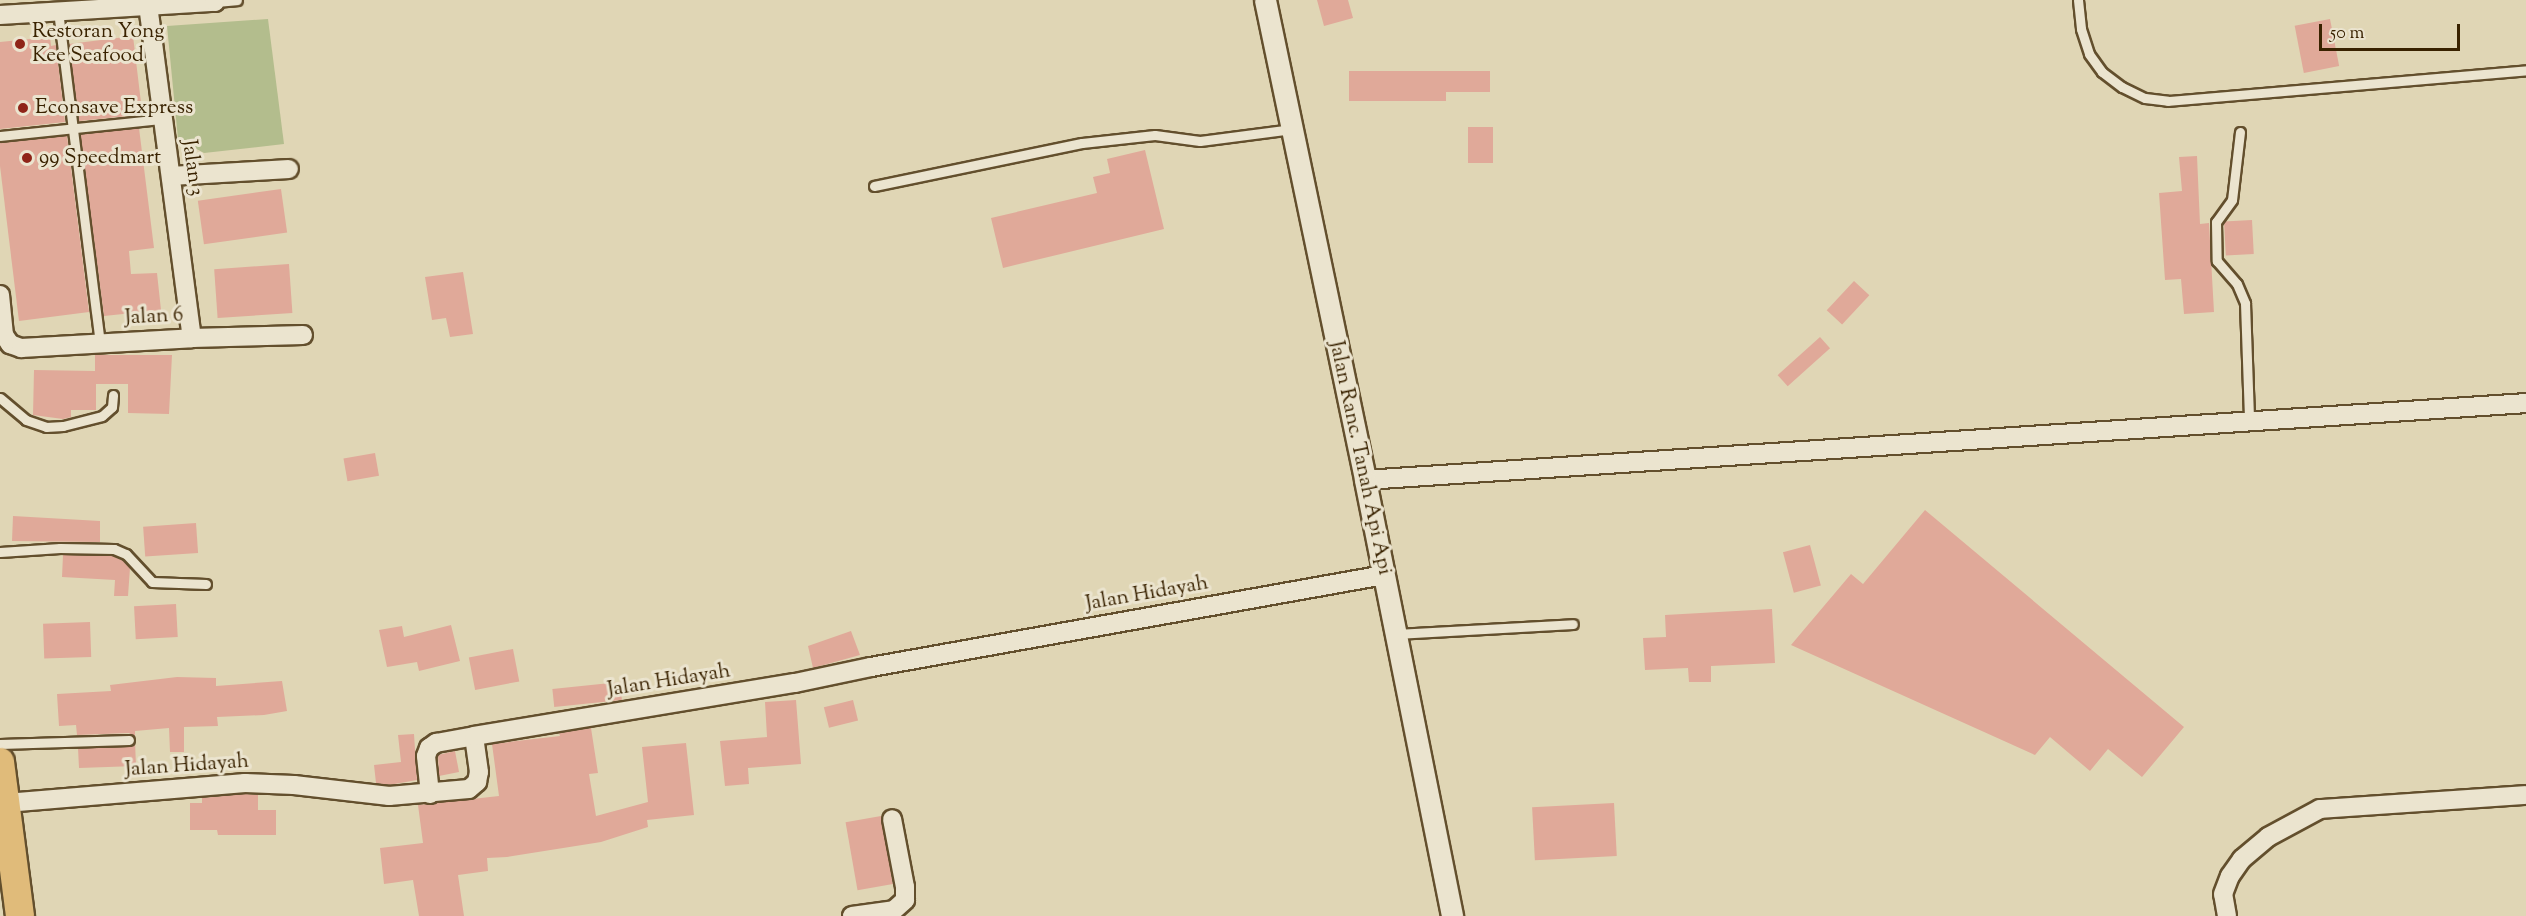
<!DOCTYPE html>
<style>
body{margin:0}
#map{position:relative;width:2526px;height:916px;overflow:hidden;background:#e0d6b5;font-family:"Sorts Mill Goudy",serif}
div>[style]{position:absolute}
[style*='--x']{left:calc(var(--x)*1px);top:calc(var(--y)*1px);width:calc(var(--w)*1px);rotate:calc(var(--a)*1deg)}
.green>*{inset:0;background:#b3bd8d}
.building>*{inset:0;background:#e0a999;transform-origin:0 0}
.roads{filter:drop-shadow(2px 0 #634f2d) drop-shadow(-2px 0 #634f2d) drop-shadow(0 2px #634f2d) drop-shadow(0 -2px #634f2d)}
.service>*{height:9px;margin:-4.5px;padding:0 4.5px;transform-origin:4.5px;border-radius:4.5px;background:#ebe4cf}
.minor>*{height:18px;margin:-9px;padding:0 9px;transform-origin:9px;border-radius:9px;background:#ebe4cf}
.tertiary>*{height:21px;margin:-10.5px;padding:0 10.5px;transform-origin:10.5px;border-radius:10.5px;background:#ebe4cf}
.trunk>*{height:28px;margin:-14px;padding:0 14px;transform-origin:14px;border-radius:14px;background:#e0bb7a}
.dots>*{width:16px;height:16px;translate:-50% -50%;box-sizing:border-box;border:3px solid #ebe4cf;border-radius:50%}
span{translate:-50% -50%;white-space:nowrap;text-align:center;line-height:1.15;-webkit-text-stroke:6px #ebe4cf;paint-order:stroke}
.poi-label{font-size:21px;color:#392200}
.left{translate:0 -50%;text-align:left}
.street-label{font-size:21px;color:#392200}
.scale{position:absolute;left:2319px;top:24px;width:141px;height:27px;box-sizing:border-box;border:3px solid #392200;border-top:0;padding-left:8px;font-size:18px;line-height:21px;white-space:nowrap;color:#392200;-webkit-text-stroke:4px #ebe4cf;paint-order:stroke}
</style>
<div id="map">
<div class="green">
<div style="clip-path:polygon(268px 19px,284px 144px,204px 153px,178px 139px,167px 26px)"></div>
</div>
<div class="building">
<div style="clip-path:polygon(1317px 0,1348px 0,1353px 18px,1324px 26px)"></div>
<div style="left:2330px;top:19px;width:48px;height:36px;rotate:79deg"></div>
<div style="clip-path:polygon(133px 36px,142px 111px,137px 111px,138px 115px,79px 121px,69px 44px)"></div>
<div style="clip-path:polygon(50px 37px,51px 46px,56px 45px,65px 122px,0 129px,0 42px)"></div>
<div style="clip-path:polygon(1349px 71px,1490px 71px,1490px 92px,1446px 92px,1446px 101px,1349px 101px)"></div>
<div style="left:1468px;top:127px;width:25px;height:36px"></div>
<div style="clip-path:polygon(139px 128px,154px 248px,129px 251px,131px 274px,157px 273px,161px 310px,104px 316px,80px 134px)"></div>
<div style="clip-path:polygon(67px 136px,89px 312px,19px 321px,0 166px,0 143px)"></div>
<div style="clip-path:polygon(1145px 150px,1164px 229px,1003px 268px,991px 218px,1097px 193px,1093px 177px,1110px 173px,1107px 159px)"></div>
<div style="clip-path:polygon(2197px 156px,2200px 224px,2209px 223px,2214px 312px,2184px 314px,2181px 279px,2165px 280px,2159px 193px,2182px 191px,2179px 157px)"></div>
<div style="left:281px;top:189px;width:44px;height:84px;rotate:82deg"></div>
<div style="left:2252px;top:220px;width:34px;height:28px;rotate:87deg"></div>
<div style="left:289px;top:264px;width:49px;height:75px;rotate:86deg"></div>
<div style="clip-path:polygon(463px 272px,473px 334px,450px 337px,446px 318px,432px 320px,425px 277px)"></div>
<div style="left:1854px;top:281px;width:21px;height:40px;rotate:43deg"></div>
<div style="left:1820px;top:337px;width:15px;height:57px;rotate:48deg"></div>
<div style="clip-path:polygon(95px 355px,172px 355px,169px 414px,128px 413px,128px 384px,96px 384px,96px 410px,71px 410px,71px 417px,63px 419px,33px 415px,34px 370px,95px 371px)"></div>
<div style="left:375px;top:453px;width:23px;height:32px;rotate:80deg"></div>
<div style="clip-path:polygon(1925px 510px,2184px 727px,2142px 777px,2108px 749px,2090px 771px,2050px 737px,2035px 755px,1791px 645px,1851px 574px,1863px 584px)"></div>
<div style="clip-path:polygon(13px 516px,100px 521px,100px 542px,12px 541px)"></div>
<div style="left:196px;top:523px;width:30px;height:53px;rotate:86deg"></div>
<div style="left:1810px;top:545px;width:42px;height:28px;rotate:75deg"></div>
<div style="clip-path:polygon(63px 555px,113px 556px,122px 560px,130px 568px,128px 596px,114px 596px,115px 580px,62px 577px)"></div>
<div style="left:176px;top:604px;width:33px;height:42px;rotate:87deg"></div>
<div style="clip-path:polygon(1772px 609px,1775px 663px,1711px 666px,1711px 682px,1689px 682px,1688px 668px,1645px 670px,1643px 638px,1666px 637px,1665px 615px)"></div>
<div style="left:90px;top:622px;width:35px;height:47px;rotate:88deg"></div>
<div style="clip-path:polygon(451px 625px,460px 661px,419px 671px,417px 662px,387px 667px,379px 630px,402px 626px,404px 637px)"></div>
<div style="clip-path:polygon(851px 631px,860px 655px,813px 668px,808px 646px)"></div>
<div style="left:513px;top:649px;width:33px;height:45px;rotate:79deg"></div>
<div style="clip-path:polygon(177px 677px,216px 678px,216px 686px,282px 681px,287px 711px,264px 715px,217px 717px,218px 726px,184px 727px,184px 752px,170px 752px,169px 728px,135px 731px,135px 738px,129px 733px,77px 735px,76px 725px,59px 726px,57px 694px,111px 691px,110px 685px)"></div>
<div style="left:620px;top:682px;width:18px;height:68px;rotate:84deg"></div>
<div style="clip-path:polygon(796px 700px,801px 764px,748px 768px,749px 784px,725px 786px,720px 741px,767px 737px,765px 702px)"></div>
<div style="left:853px;top:700px;width:21px;height:30px;rotate:76deg"></div>
<div style="clip-path:polygon(591px 728px,598px 773px,589px 774px,596px 816px,648px 802px,642px 747px,686px 743px,694px 815px,647px 820px,648px 827px,601px 842px,507px 857px,487px 858px,488px 871px,458px 875px,464px 916px,419px 916px,413px 880px,384px 884px,380px 848px,423px 843px,418px 805px,499px 796px,492px 744px,560px 736px,559px 733px)"></div>
<div style="clip-path:polygon(414px 734px,417px 780px,389px 785px,376px 783px,374px 765px,401px 762px,398px 735px)"></div>
<div style="clip-path:polygon(135px 741px,136px 766px,79px 768px,78px 748px,129px 747px)"></div>
<div style="clip-path:polygon(455px 751px,459px 772px,439px 776px,438px 755px)"></div>
<div style="clip-path:polygon(245px 794px,258px 795px,258px 810px,276px 810px,276px 835px,218px 835px,217px 830px,190px 830px,190px 803px,202px 803px,202px 798px)"></div>
<div style="left:1614px;top:803px;width:53px;height:82px;rotate:87deg"></div>
<div style="left:881px;top:816px;width:69px;height:36px;rotate:80deg"></div>
</div>
<div class="roads">
<div class="service">
<div style="--x:2078;--y:0;--w:29;--a:84"></div>
<div style="--x:2081;--y:29;--w:26;--a:72"></div>
<div style="--x:2089;--y:54;--w:22;--a:54"></div>
<div style="--x:2102;--y:72;--w:25;--a:37"></div>
<div style="--x:2122;--y:87;--w:25;--a:26"></div>
<div style="--x:2145;--y:98;--w:23;--a:7"></div>
<div style="--x:2168;--y:101;--w:359;--a:-4.9"></div>
<div style="--x:215;--y:2;--w:22;--a:-5"></div>
<div style="--x:58;--y:11;--w:335;--a:82.8"></div>
<div style="--x:2240;--y:132;--w:68;--a:96.7"></div>
<div style="--x:2232;--y:200;--w:27;--a:126"></div>
<div style="--x:2216;--y:222;--w:39;--a:89"></div>
<div style="--x:2217;--y:261;--w:30;--a:49"></div>
<div style="--x:2237;--y:284;--w:21;--a:67"></div>
<div style="--x:2245;--y:303;--w:117;--a:88"></div>
<div style="--x:0;--y:136;--w:164;--a:-6"></div>
<div style="--x:874;--y:186;--w:212;--a:-11.7"></div>
<div style="--x:1082;--y:143;--w:73;--a:-6.3"></div>
<div style="--x:1155;--y:135;--w:45;--a:7.6"></div>
<div style="--x:1200;--y:141;--w:93;--a:-7.4"></div>
<div style="--x:0;--y:398;--w:34;--a:40"></div>
<div style="--x:26;--y:420;--w:21;--a:19"></div>
<div style="--x:46;--y:427;--w:17;--a:-3"></div>
<div style="--x:63;--y:426;--w:40;--a:-14.4"></div>
<div style="--x:102;--y:416;--w:13;--a:-42"></div>
<div style="--x:112;--y:407;--w:12;--a:-85"></div>
<div style="--x:0;--y:552;--w:60;--a:-3.8"></div>
<div style="--x:60;--y:548;--w:54;--a:1.1"></div>
<div style="--x:114;--y:549;--w:13;--a:23"></div>
<div style="--x:126;--y:554;--w:38;--a:47"></div>
<div style="--x:152;--y:582;--w:54;--a:2.1"></div>
<div style="--x:1396;--y:634;--w:177;--a:-3.2"></div>
<div style="--x:0;--y:744;--w:129;--a:-1.8"></div>
</div>
<div class="minor">
<div style="--x:148;--y:5;--w:336;--a:82.5"></div>
<div style="--x:0;--y:15;--w:215;--a:-3.5"></div>
<div style="--x:215;--y:2;--w:2;--a:-117"></div>
<div style="--x:171;--y:176;--w:118;--a:-3.4"></div>
<div style="--x:0;--y:295;--w:40;--a:84.3"></div>
<div style="--x:4;--y:335;--w:11;--a:56"></div>
<div style="--x:10;--y:344;--w:12;--a:20"></div>
<div style="--x:21;--y:348;--w:171;--a:-3.3"></div>
<div style="--x:192;--y:338;--w:111;--a:-1.5"></div>
<div style="--x:1365;--y:480;--w:1164;--a:-3.79"></div>
<div style="--x:430;--y:794;--w:38;--a:-96"></div>
<div style="--x:426;--y:756;--w:9;--a:-69"></div>
<div style="--x:429;--y:748;--w:9;--a:-36"></div>
<div style="--x:436;--y:743;--w:39;--a:-10"></div>
<div style="--x:6;--y:803;--w:240;--a:-4.8"></div>
<div style="--x:245;--y:783;--w:49;--a:2.3"></div>
<div style="--x:294;--y:785;--w:96;--a:6.6"></div>
<div style="--x:389;--y:796;--w:80;--a:-5"></div>
<div style="--x:469;--y:789;--w:11;--a:-41"></div>
<div style="--x:477;--y:782;--w:10;--a:-79"></div>
<div style="--x:479;--y:772;--w:36;--a:-98"></div>
<div style="--x:474;--y:736;--w:325;--a:-9.4"></div>
<div style="--x:795;--y:683;--w:78;--a:-11.9"></div>
<div style="--x:871;--y:667;--w:521;--a:-10.17"></div>
<div style="--x:852;--y:916;--w:42;--a:-8.1"></div>
<div style="--x:894;--y:910;--w:15;--a:-42"></div>
<div style="--x:905;--y:900;--w:13;--a:-90"></div>
<div style="--x:905;--y:887;--w:69;--a:-100.8"></div>
<div style="--x:2227;--y:916;--w:22;--a:-100"></div>
<div style="--x:2223;--y:894;--w:19;--a:-69"></div>
<div style="--x:2230;--y:876;--w:21;--a:-55"></div>
<div style="--x:2242;--y:859;--w:34;--a:-40"></div>
<div style="--x:2268;--y:837;--w:59;--a:-28.3"></div>
<div style="--x:2320;--y:809;--w:206;--a:-3.9"></div>
</div>
<div class="tertiary">
<div style="--x:1265;--y:0;--w:490;--a:78.2"></div>
<div style="--x:1365;--y:480;--w:445;--a:78.7"></div>
</div>
<div class="trunk">
<div style="--x:0;--y:762;--w:155;--a:82.6"></div>
</div>
</div>
<div class="dots">
<div style="left:20px;top:44px;background:#8f2418"></div>
<div style="left:23px;top:108px;background:#8f2418"></div>
<div style="left:27px;top:158px;background:#8f2418"></div>
</div>
<div class="poi-label">
<span class="left" style="left:32px;top:44px">Restoran Yong<br>Kee Seafood</span>
<span class="left" style="left:35px;top:108px">Econsave Express</span>
<span class="left" style="left:39px;top:158px">99 Speedmart</span>
</div>
<div class="street-label">
<span style="left:192px;top:168px;rotate:82deg">Jalan 3</span>
<span style="left:154px;top:317px;rotate:-3deg">Jalan 6</span>
<span style="left:1360px;top:458px;rotate:78deg">Jalan Ranc. Tanah Api Api</span>
<span style="left:1147px;top:594px;rotate:-10deg">Jalan Hidayah</span>
<span style="left:669px;top:681px;rotate:-9deg">Jalan Hidayah</span>
<span style="left:187px;top:766px;rotate:-4deg">Jalan Hidayah</span>
</div>
<div class="scale">50 m</div>
</div>
